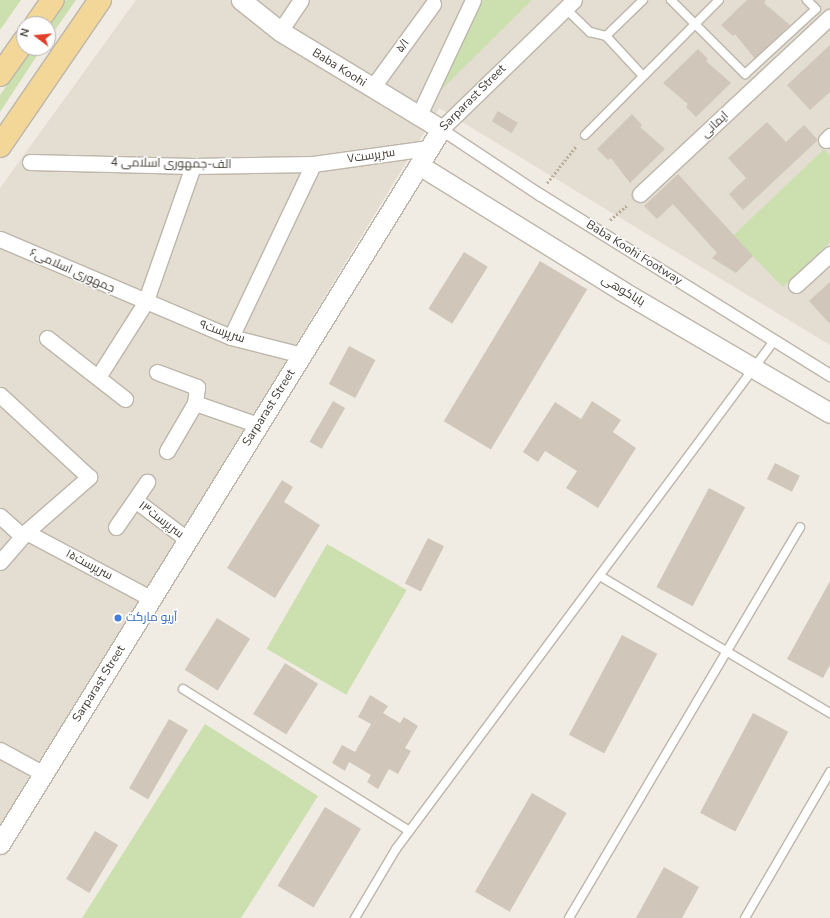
<!DOCTYPE html>
<meta charset="utf-8">
<style>
body{margin:0}
#map{position:relative;width:830px;height:918px;overflow:hidden;background:#f0ece3;font-family:"Nunito Sans",Cairo,sans-serif}
div>[style]{position:absolute}
[style*='--x']{left:calc(var(--x)*1px);top:calc(var(--y)*1px);width:calc(var(--w)*1px);rotate:calc(var(--a)*1deg)}
.residential>*{inset:0;background:#e3ddd2}
.green>*{inset:0;background:#cce0af;transform-origin:0 0}
.building>*{inset:0;background:#d0c7ba;transform-origin:0 0}
.path>*{height:2.5px;margin-top:-1.25px;transform-origin:0;background:repeating-linear-gradient(90deg,#baae9a 0 2px,transparent 0 4px)}
.roads{filter:drop-shadow(1px 0 #bdb6aa) drop-shadow(-1px 0 #bdb6aa) drop-shadow(0 1px #bdb6aa) drop-shadow(0 -1px #bdb6aa)}
.service>*{height:8px;margin:-4px;padding:0 4px;transform-origin:4px;border-radius:4px;background:#fff}
.pedestrian>*{height:11px;margin:-5.5px;padding:0 5.5px;transform-origin:5.5px;border-radius:5.5px;background:#fff}
.minor>*{height:15px;margin:-7.5px;padding:0 7.5px;transform-origin:7.5px;border-radius:7.5px;background:#fff}
.tertiary>*{height:19px;margin:-9.5px;padding:0 9.5px;transform-origin:9.5px;border-radius:9.5px;background:#fff}
.primary>*{height:22px;margin:-11px;padding:0 11px;transform-origin:11px;border-radius:11px;background:#f3d798}
.dots>*{width:11px;height:11px;translate:-50% -50%;box-sizing:border-box;border:2px solid #fff;border-radius:50%}
span{translate:-50% -50%;white-space:nowrap;text-align:center;line-height:1.15;-webkit-text-stroke:3px #fff;paint-order:stroke}
.street-label{font-size:12px;color:#413b34}
.shop-label{font-size:12px;color:#366cbe}
.left{translate:0 -50%;text-align:left}
.north{position:absolute;left:16px;top:16px;width:40px;height:40px;box-sizing:border-box;background:#fff;border:1px solid #b3b1ae;border-radius:50%;rotate:286deg;font-size:11px;font-weight:700;line-height:16px;text-align:center;color:#413b34}
.north::after{content:'';display:block;margin:auto;width:14px;height:18px;background:#e33e26;clip-path:polygon(50% 0,100% 100%,50% 72%,0 100%)}
</style>
<div id="map">
<div class="residential">
<div style="clip-path:polygon(136px 0,830px 0,830px 345px,439px 108px,0 833px,0 188px)"></div>
</div>
<div class="green">
<div style="clip-path:polygon(0 0,21px 0,0 30px)"></div>
<div style="clip-path:polygon(66px 0,76px 0,48px 40px,48px 26px)"></div>
<div style="clip-path:polygon(479px 0,532px 0,439px 92px)"></div>
<div style="clip-path:polygon(33px 48px,42px 48px,0 112px,0 95px)"></div>
<div style="clip-path:polygon(824px 149px,830px 156px,830px 242px,783px 287px,733px 236px)"></div>
<div style="left:327px;top:544px;width:92px;height:121px;rotate:30deg"></div>
<div style="clip-path:polygon(205px 724px,318px 796px,241px 918px,82px 918px)"></div>
</div>
<div class="building">
<div style="clip-path:polygon(747px 0,766px 0,764px 3px,790px 25px,755px 59px,735px 34px,733px 36px,721px 25px)"></div>
<div style="clip-path:polygon(830px 45px,830px 92px,810px 110px,787px 85px)"></div>
<div style="clip-path:polygon(698px 49px,708px 59px,706px 61px,731px 83px,696px 117px,686px 107px,688px 104px,663px 83px)"></div>
<div style="left:498px;top:111px;width:23px;height:12px;rotate:31deg"></div>
<div style="clip-path:polygon(632px 114px,642px 125px,640px 127px,665px 149px,630px 183px,611px 158px,608px 160px,597px 149px)"></div>
<div style="clip-path:polygon(767px 122px,786px 142px,804px 125px,818px 140px,743px 210px,729px 194px,746px 178px,728px 158px)"></div>
<div style="clip-path:polygon(678px 174px,753px 256px,736px 273px,712px 258px,717px 253px,673px 204px,657px 219px,644px 206px)"></div>
<div style="left:464px;top:252px;width:28px;height:67px;rotate:32deg"></div>
<div style="left:540px;top:261px;width:55px;height:187px;rotate:31deg"></div>
<div style="clip-path:polygon(830px 282px,830px 324px,809px 301px)"></div>
<div style="left:349px;top:346px;width:30px;height:43px;rotate:28deg"></div>
<div style="left:333px;top:401px;width:14px;height:47px;rotate:30deg"></div>
<div style="clip-path:polygon(592px 401px,621px 420px,613px 432px,636px 448px,598px 508px,566px 488px,577px 471px,545px 451px,538px 462px,523px 452px,555px 402px,581px 419px)"></div>
<div style="left:775px;top:463px;width:28px;height:18px;rotate:27deg"></div>
<div style="clip-path:polygon(282px 480px,293px 487px,284px 502px,320px 525px,275px 598px,227px 568px)"></div>
<div style="left:709px;top:488px;width:41px;height:112px;rotate:28deg"></div>
<div style="left:428px;top:538px;width:18px;height:51px;rotate:27deg"></div>
<div style="clip-path:polygon(830px 581px,830px 665px,823px 678px,787px 659px)"></div>
<div style="left:217px;top:618px;width:39px;height:61px;rotate:32deg"></div>
<div style="left:622px;top:635px;width:40px;height:113px;rotate:28deg"></div>
<div style="left:285px;top:663px;width:39px;height:60px;rotate:32deg"></div>
<div style="clip-path:polygon(370px 695px,388px 706px,383px 713px,400px 723px,404px 717px,418px 726px,405px 748px,411px 751px,398px 774px,389px 769px,378px 789px,367px 782px,371px 775px,349px 762px,345px 771px,332px 763px,342px 745px,355px 752px,371px 724px,358px 717px)"></div>
<div style="left:753px;top:713px;width:40px;height:113px;rotate:28deg"></div>
<div style="left:169px;top:719px;width:22px;height:80px;rotate:30deg"></div>
<div style="left:532px;top:793px;width:40px;height:114px;rotate:30deg"></div>
<div style="left:325px;top:807px;width:42px;height:92px;rotate:31deg"></div>
<div style="left:95px;top:831px;width:27px;height:56px;rotate:31deg"></div>
<div style="clip-path:polygon(664px 867px,699px 887px,682px 918px,636px 918px)"></div>
</div>
<div class="path">
<div style="--x:547;--y:183;--w:48;--a:-51.7"></div>
<div style="--x:610;--y:220;--w:23;--a:-41"></div>
</div>
<div class="roads">
<div class="service">
<div style="--x:643;--y:0;--w:52;--a:135.8"></div>
<div style="--x:606;--y:36;--w:54;--a:47.2"></div>
<div style="--x:671;--y:0;--w:105;--a:45"></div>
<div style="--x:745;--y:74;--w:96;--a:-42.5"></div>
<div style="--x:816;--y:9;--w:13;--a:-135"></div>
<div style="--x:565;--y:8;--w:35;--a:44"></div>
<div style="--x:590;--y:32;--w:16;--a:14"></div>
<div style="--x:585;--y:135;--w:190;--a:-45.2"></div>
<div style="--x:600;--y:576;--w:268;--a:30.8"></div>
<div style="--x:183;--y:689;--w:267;--a:32.1"></div>
<div style="--x:355;--y:918;--w:80;--a:-59.3"></div>
<div style="--x:396;--y:849;--w:633;--a:-53.35"></div>
<div style="--x:569;--y:918;--w:454;--a:-59.4"></div>
<div style="--x:745;--y:918;--w:169;--a:-59.8"></div>
</div>
<div class="pedestrian">
<div style="--x:441;--y:129;--w:118;--a:33.6"></div>
<div style="--x:539;--y:194;--w:343;--a:31.9"></div>
</div>
<div class="minor">
<div style="--x:280;--y:31;--w:37;--a:-56"></div>
<div style="--x:372;--y:88;--w:104;--a:-54"></div>
<div style="--x:418;--y:117;--w:129;--a:-64.8"></div>
<div style="--x:441;--y:129;--w:185;--a:-44.1"></div>
<div style="--x:826;--y:140;--w:6;--a:-45"></div>
<div style="--x:30;--y:162;--w:163;--a:1.4"></div>
<div style="--x:193;--y:166;--w:120;--a:-1"></div>
<div style="--x:313;--y:164;--w:117;--a:-7.9"></div>
<div style="--x:640;--y:194;--w:260;--a:-43"></div>
<div style="--x:0;--y:239;--w:251;--a:23"></div>
<div style="--x:231;--y:337;--w:73;--a:14.2"></div>
<div style="--x:796;--y:285;--w:46;--a:-42.4"></div>
<div style="--x:231;--y:337;--w:191;--a:-64.6"></div>
<div style="--x:47;--y:338;--w:99;--a:38"></div>
<div style="--x:157;--y:372;--w:43;--a:20.6"></div>
<div style="--x:197;--y:387;--w:16;--a:97"></div>
<div style="--x:195;--y:403;--w:67;--a:19.2"></div>
<div style="--x:98;--y:377;--w:88;--a:-57.6"></div>
<div style="--x:145;--y:303;--w:145;--a:-70.7"></div>
<div style="--x:167;--y:451;--w:56;--a:-59.7"></div>
<div style="--x:135;--y:500;--w:66;--a:37"></div>
<div style="--x:0;--y:516;--w:30;--a:42"></div>
<div style="--x:116;--y:527;--w:55;--a:-55.4"></div>
<div style="--x:26;--y:532;--w:143;--a:28"></div>
<div style="--x:0;--y:562;--w:40;--a:-49"></div>
<div style="--x:26;--y:532;--w:84;--a:-41.1"></div>
<div style="--x:89;--y:477;--w:121;--a:-137.3"></div>
<div style="--x:0;--y:750;--w:50;--a:28.6"></div>
</div>
<div class="tertiary">
<div style="--x:419;--y:165;--w:239;--a:31.8"></div>
<div style="--x:622;--y:291;--w:241;--a:30.4"></div>
<div style="--x:0;--y:844;--w:840;--a:-58.33"></div>
<div style="--x:441;--y:129;--w:188;--a:-148.7"></div>
<div style="--x:280;--y:31;--w:50;--a:-141.5"></div>
</div>
<div class="primary">
<div style="--x:36;--y:24;--w:29;--a:-55"></div>
<div style="--x:0;--y:75;--w:42;--a:-54.8"></div>
<div style="--x:0;--y:146;--w:177;--a:-55.6"></div>
</div>
</div>
<div class="dots">
<div style="left:118px;top:618px;background:#3f7fe0"></div>
</div>
<div class="street-label">
<span style="left:403px;top:46px;rotate:-54deg">۵/۱</span>
<span style="left:339px;top:68px;rotate:32deg">Baba Koohi</span>
<span style="left:473px;top:98px;rotate:-45deg">Sarparast Street</span>
<span style="left:715px;top:125px;rotate:-43deg">ایمانی</span>
<span style="left:371px;top:156px;rotate:-8deg">سرپرست۷</span>
<span style="left:171px;top:164px;rotate:1deg">4 الف-جمهوری اسلامی</span>
<span style="left:634px;top:253px;rotate:32deg">Baba Koohi Footway</span>
<span style="left:72px;top:271px;rotate:24deg">جمهوری اسلامی۶</span>
<span style="left:623px;top:291px;rotate:31deg">باباکوهی</span>
<span style="left:222px;top:332px;rotate:19deg">سرپرست۹</span>
<span style="left:269px;top:408px;rotate:-58deg">Sarparast Street</span>
<span style="left:161px;top:520px;rotate:37deg">سرپرست۱۳</span>
<span style="left:89px;top:565px;rotate:28deg">سرپرست۱۵</span>
<span style="left:99px;top:684px;rotate:-58deg">Sarparast Street</span>
</div>
<div class="shop-label">
<span class="left" style="left:126px;top:618px">آریو مارکت</span>
</div>
<div class="north">N</div>
</div>
